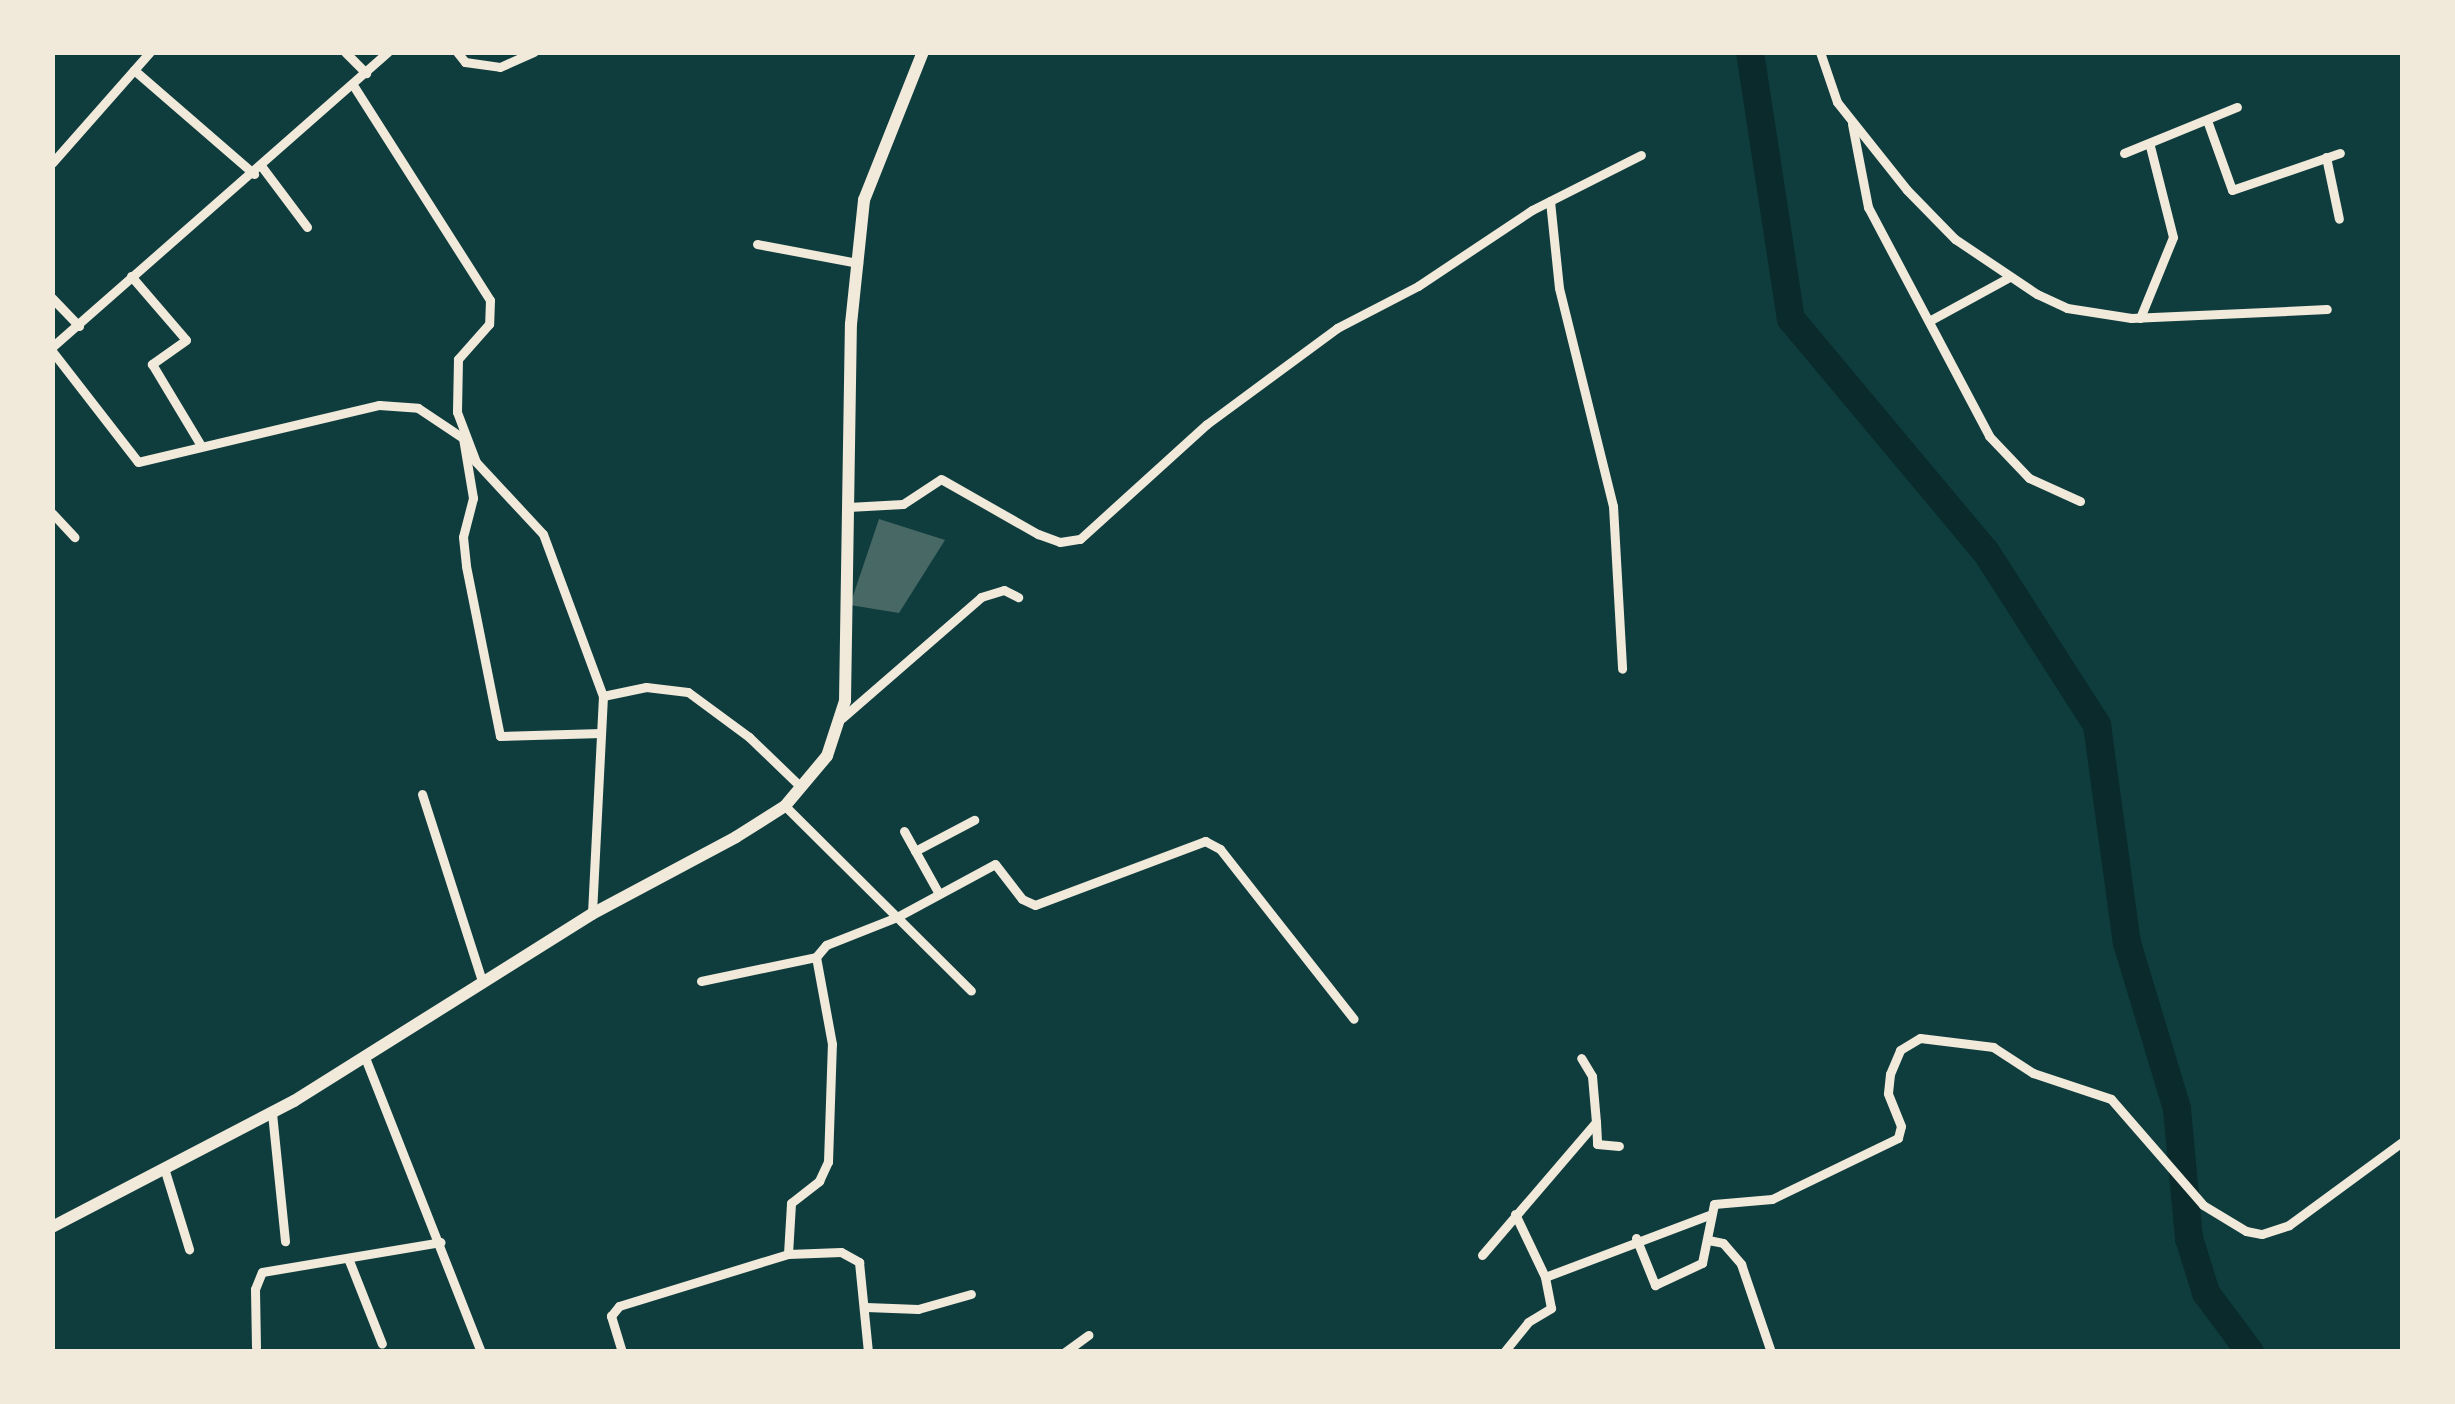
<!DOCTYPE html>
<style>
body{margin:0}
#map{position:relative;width:2455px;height:1404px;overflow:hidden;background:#0f3d3e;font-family:"Space Grotesk",sans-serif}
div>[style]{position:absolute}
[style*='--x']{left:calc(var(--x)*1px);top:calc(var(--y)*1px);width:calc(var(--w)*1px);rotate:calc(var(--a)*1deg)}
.river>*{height:28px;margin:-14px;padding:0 14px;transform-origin:14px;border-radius:14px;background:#0a2a2b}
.building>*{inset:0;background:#486865}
.minor>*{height:9px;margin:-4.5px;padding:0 4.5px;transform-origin:4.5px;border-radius:4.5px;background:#f1e9da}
.secondary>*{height:12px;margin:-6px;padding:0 6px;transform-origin:6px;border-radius:6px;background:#f1e9da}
span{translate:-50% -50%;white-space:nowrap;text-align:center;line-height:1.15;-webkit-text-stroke:8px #f1e9da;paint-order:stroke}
.frame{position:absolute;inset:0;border:55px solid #f1e9da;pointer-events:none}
</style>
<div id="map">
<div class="river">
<div style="--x:1750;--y:52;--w:270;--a:81.3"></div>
<div style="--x:1791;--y:319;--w:304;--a:50.1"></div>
<div style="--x:1986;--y:552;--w:206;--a:57.3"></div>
<div style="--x:2097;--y:725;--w:220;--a:82.2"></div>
<div style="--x:2127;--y:943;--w:173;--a:73.2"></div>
<div style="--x:2177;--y:1109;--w:130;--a:84.7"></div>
<div style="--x:2189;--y:1238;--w:58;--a:72.8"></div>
<div style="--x:2206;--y:1293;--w:74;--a:53.3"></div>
</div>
<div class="building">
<div style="clip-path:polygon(879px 519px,945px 540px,899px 613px,850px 605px)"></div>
</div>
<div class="minor">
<div style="--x:345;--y:52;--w:30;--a:45"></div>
<div style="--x:457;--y:52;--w:13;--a:51"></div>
<div style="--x:465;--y:62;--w:35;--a:8"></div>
<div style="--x:500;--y:67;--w:37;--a:-24"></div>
<div style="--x:1820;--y:52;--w:53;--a:71.2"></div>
<div style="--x:1837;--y:102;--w:112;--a:51.5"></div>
<div style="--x:1907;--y:190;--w:69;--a:45.6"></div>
<div style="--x:1955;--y:239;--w:99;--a:33.9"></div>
<div style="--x:2037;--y:294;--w:33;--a:25"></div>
<div style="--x:2067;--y:308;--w:65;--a:8.9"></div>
<div style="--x:2131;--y:318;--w:196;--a:-2.6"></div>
<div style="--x:134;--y:70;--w:159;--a:40.9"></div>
<div style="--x:353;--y:85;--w:255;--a:57.5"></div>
<div style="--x:490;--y:300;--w:24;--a:92"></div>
<div style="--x:489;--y:324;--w:47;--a:131.5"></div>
<div style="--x:458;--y:359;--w:53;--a:91.1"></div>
<div style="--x:457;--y:412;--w:53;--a:69.2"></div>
<div style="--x:476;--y:462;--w:98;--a:47.1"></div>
<div style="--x:543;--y:534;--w:173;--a:69.7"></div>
<div style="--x:603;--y:696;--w:218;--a:92.9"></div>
<div style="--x:2208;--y:123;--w:71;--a:70.3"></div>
<div style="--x:2232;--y:190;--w:114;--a:-18.9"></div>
<div style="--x:1852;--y:124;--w:85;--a:79.1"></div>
<div style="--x:1868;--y:207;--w:259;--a:62.1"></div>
<div style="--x:1989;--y:436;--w:58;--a:46.4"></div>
<div style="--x:2029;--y:478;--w:56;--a:24.3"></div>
<div style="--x:2124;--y:153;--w:122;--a:-22.2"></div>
<div style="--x:2326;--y:157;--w:63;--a:78.2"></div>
<div style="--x:52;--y:163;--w:148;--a:-48.6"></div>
<div style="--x:262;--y:167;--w:75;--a:53.1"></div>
<div style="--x:1550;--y:201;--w:87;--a:84.1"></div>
<div style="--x:1559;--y:288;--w:225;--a:76.1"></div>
<div style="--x:1613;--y:506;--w:163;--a:86.8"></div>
<div style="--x:757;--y:244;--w:103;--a:10.7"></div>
<div style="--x:131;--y:276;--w:84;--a:49.3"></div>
<div style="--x:186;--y:340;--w:42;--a:144.8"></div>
<div style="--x:152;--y:364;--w:93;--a:59"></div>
<div style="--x:52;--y:298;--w:39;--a:46"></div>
<div style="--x:2140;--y:318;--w:87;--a:-67.8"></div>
<div style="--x:2173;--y:237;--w:94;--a:-104.2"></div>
<div style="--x:1929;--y:321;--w:90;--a:-28.6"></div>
<div style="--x:52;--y:347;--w:447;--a:-41.3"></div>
<div style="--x:52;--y:351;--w:140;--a:52.2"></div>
<div style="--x:138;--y:462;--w:248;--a:-13.3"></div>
<div style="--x:379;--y:405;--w:39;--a:4"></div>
<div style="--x:418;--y:408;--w:54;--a:33.7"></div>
<div style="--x:463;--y:438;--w:61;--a:80.5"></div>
<div style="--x:473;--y:498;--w:40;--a:104.4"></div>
<div style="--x:463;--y:537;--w:29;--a:84"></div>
<div style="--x:466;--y:566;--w:173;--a:78.7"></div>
<div style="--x:500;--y:736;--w:101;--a:-1.7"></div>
<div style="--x:848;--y:507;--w:55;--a:-3.1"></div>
<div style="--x:903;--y:504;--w:45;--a:-33.3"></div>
<div style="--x:941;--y:479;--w:112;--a:29.6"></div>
<div style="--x:1038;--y:534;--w:23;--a:20"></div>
<div style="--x:1060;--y:542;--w:20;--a:-9"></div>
<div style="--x:1080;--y:539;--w:171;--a:-42.2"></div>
<div style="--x:1207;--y:424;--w:162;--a:-36.4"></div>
<div style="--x:1337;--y:328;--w:91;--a:-27.4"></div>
<div style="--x:1418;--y:286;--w:137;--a:-33.7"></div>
<div style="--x:1532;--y:210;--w:122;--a:-26.8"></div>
<div style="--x:52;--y:513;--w:33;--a:47"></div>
<div style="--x:603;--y:696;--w:44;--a:-11.8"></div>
<div style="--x:646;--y:687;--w:42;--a:6.8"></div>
<div style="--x:688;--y:692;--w:76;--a:36.4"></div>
<div style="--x:749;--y:737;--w:72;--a:43.9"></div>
<div style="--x:842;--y:718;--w:184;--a:-41"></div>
<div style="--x:981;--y:597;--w:24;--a:-17"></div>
<div style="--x:1004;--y:590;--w:16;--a:27"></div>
<div style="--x:422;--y:794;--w:196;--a:72.2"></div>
<div style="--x:785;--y:806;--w:262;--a:44.8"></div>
<div style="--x:904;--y:831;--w:70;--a:60.9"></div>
<div style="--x:915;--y:851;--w:67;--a:-27.7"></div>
<div style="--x:701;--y:981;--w:117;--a:-11.8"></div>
<div style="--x:816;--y:957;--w:16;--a:-50"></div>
<div style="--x:826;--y:945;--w:76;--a:-21.5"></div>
<div style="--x:897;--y:917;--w:111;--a:-28.4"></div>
<div style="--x:995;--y:864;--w:44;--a:52.4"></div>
<div style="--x:1022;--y:899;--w:14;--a:25"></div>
<div style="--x:1035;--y:905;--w:182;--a:-20.6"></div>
<div style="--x:1205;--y:841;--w:17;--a:28"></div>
<div style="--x:1220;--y:849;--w:216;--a:51.8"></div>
<div style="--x:364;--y:1055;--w:319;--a:68.5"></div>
<div style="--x:272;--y:1113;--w:129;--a:84.2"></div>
<div style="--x:1596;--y:1122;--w:22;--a:87"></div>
<div style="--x:1597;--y:1144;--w:22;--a:5"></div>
<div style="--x:165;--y:1171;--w:82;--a:72.9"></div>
<div style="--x:1515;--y:1214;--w:70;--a:64.5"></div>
<div style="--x:1636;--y:1238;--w:51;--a:68"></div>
<div style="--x:1655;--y:1285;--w:52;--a:-25.1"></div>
<div style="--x:1702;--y:1263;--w:60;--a:-78.5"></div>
<div style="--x:1714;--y:1204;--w:58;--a:-4.9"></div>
<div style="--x:1772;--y:1199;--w:140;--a:-25.8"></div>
<div style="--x:1898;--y:1138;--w:12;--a:-76"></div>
<div style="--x:1901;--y:1126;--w:35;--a:-112"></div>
<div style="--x:1888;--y:1093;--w:19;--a:-84"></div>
<div style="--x:1890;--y:1074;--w:26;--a:-67"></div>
<div style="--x:1900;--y:1050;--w:23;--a:-31"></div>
<div style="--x:1920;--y:1038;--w:74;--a:7"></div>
<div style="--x:1993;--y:1047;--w:48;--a:33"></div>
<div style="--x:2033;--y:1073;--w:82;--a:18.4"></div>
<div style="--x:2111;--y:1099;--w:140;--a:49"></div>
<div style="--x:2203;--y:1205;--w:50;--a:31.2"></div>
<div style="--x:2246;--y:1231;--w:16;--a:11"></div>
<div style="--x:2262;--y:1234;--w:28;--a:-18"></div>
<div style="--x:2289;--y:1225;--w:140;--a:-36.3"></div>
<div style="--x:1708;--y:1240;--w:15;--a:11"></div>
<div style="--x:1723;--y:1243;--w:28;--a:49"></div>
<div style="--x:1741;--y:1264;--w:93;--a:71.2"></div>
<div style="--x:788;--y:1254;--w:53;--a:-2.2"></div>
<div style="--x:841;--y:1252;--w:21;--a:29"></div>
<div style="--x:859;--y:1262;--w:90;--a:84.3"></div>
<div style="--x:1482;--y:1255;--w:175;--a:-49.4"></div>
<div style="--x:1596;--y:1122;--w:46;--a:-95"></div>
<div style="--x:1592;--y:1076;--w:21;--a:-121"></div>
<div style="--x:348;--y:1258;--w:92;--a:68.4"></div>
<div style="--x:866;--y:1307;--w:52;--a:2.2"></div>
<div style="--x:918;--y:1309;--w:55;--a:-15.8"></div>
<div style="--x:256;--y:1347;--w:58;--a:-91"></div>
<div style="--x:255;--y:1289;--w:18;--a:-68"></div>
<div style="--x:262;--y:1272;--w:181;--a:-9.5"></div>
<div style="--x:622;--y:1352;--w:38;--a:-107"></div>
<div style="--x:611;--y:1316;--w:13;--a:-51"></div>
<div style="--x:619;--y:1306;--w:177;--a:-17.1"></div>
<div style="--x:788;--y:1254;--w:51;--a:-86.6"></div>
<div style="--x:791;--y:1203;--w:36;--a:-38"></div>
<div style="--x:819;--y:1181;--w:21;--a:-65"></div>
<div style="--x:828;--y:1162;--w:118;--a:-88.1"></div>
<div style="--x:832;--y:1044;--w:88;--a:-100.4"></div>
<div style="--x:1065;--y:1352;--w:29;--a:-36"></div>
<div style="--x:1504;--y:1352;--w:38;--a:-51"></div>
<div style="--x:1528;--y:1322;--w:27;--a:-31"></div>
<div style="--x:1551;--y:1308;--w:32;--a:-101"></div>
<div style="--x:1545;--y:1277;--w:175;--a:-20.7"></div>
</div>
<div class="secondary">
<div style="--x:52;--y:1227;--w:273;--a:-27.5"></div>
<div style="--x:294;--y:1101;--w:352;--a:-32.1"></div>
<div style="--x:592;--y:914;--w:163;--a:-28.1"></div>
<div style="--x:736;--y:837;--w:58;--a:-32.3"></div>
<div style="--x:785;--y:806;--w:65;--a:-50"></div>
<div style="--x:827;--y:756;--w:58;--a:-71.9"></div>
<div style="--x:845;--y:701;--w:377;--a:-89.1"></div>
<div style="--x:851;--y:324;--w:125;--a:-84"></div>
<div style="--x:864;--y:200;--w:159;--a:-68.3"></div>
</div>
<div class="frame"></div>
</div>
